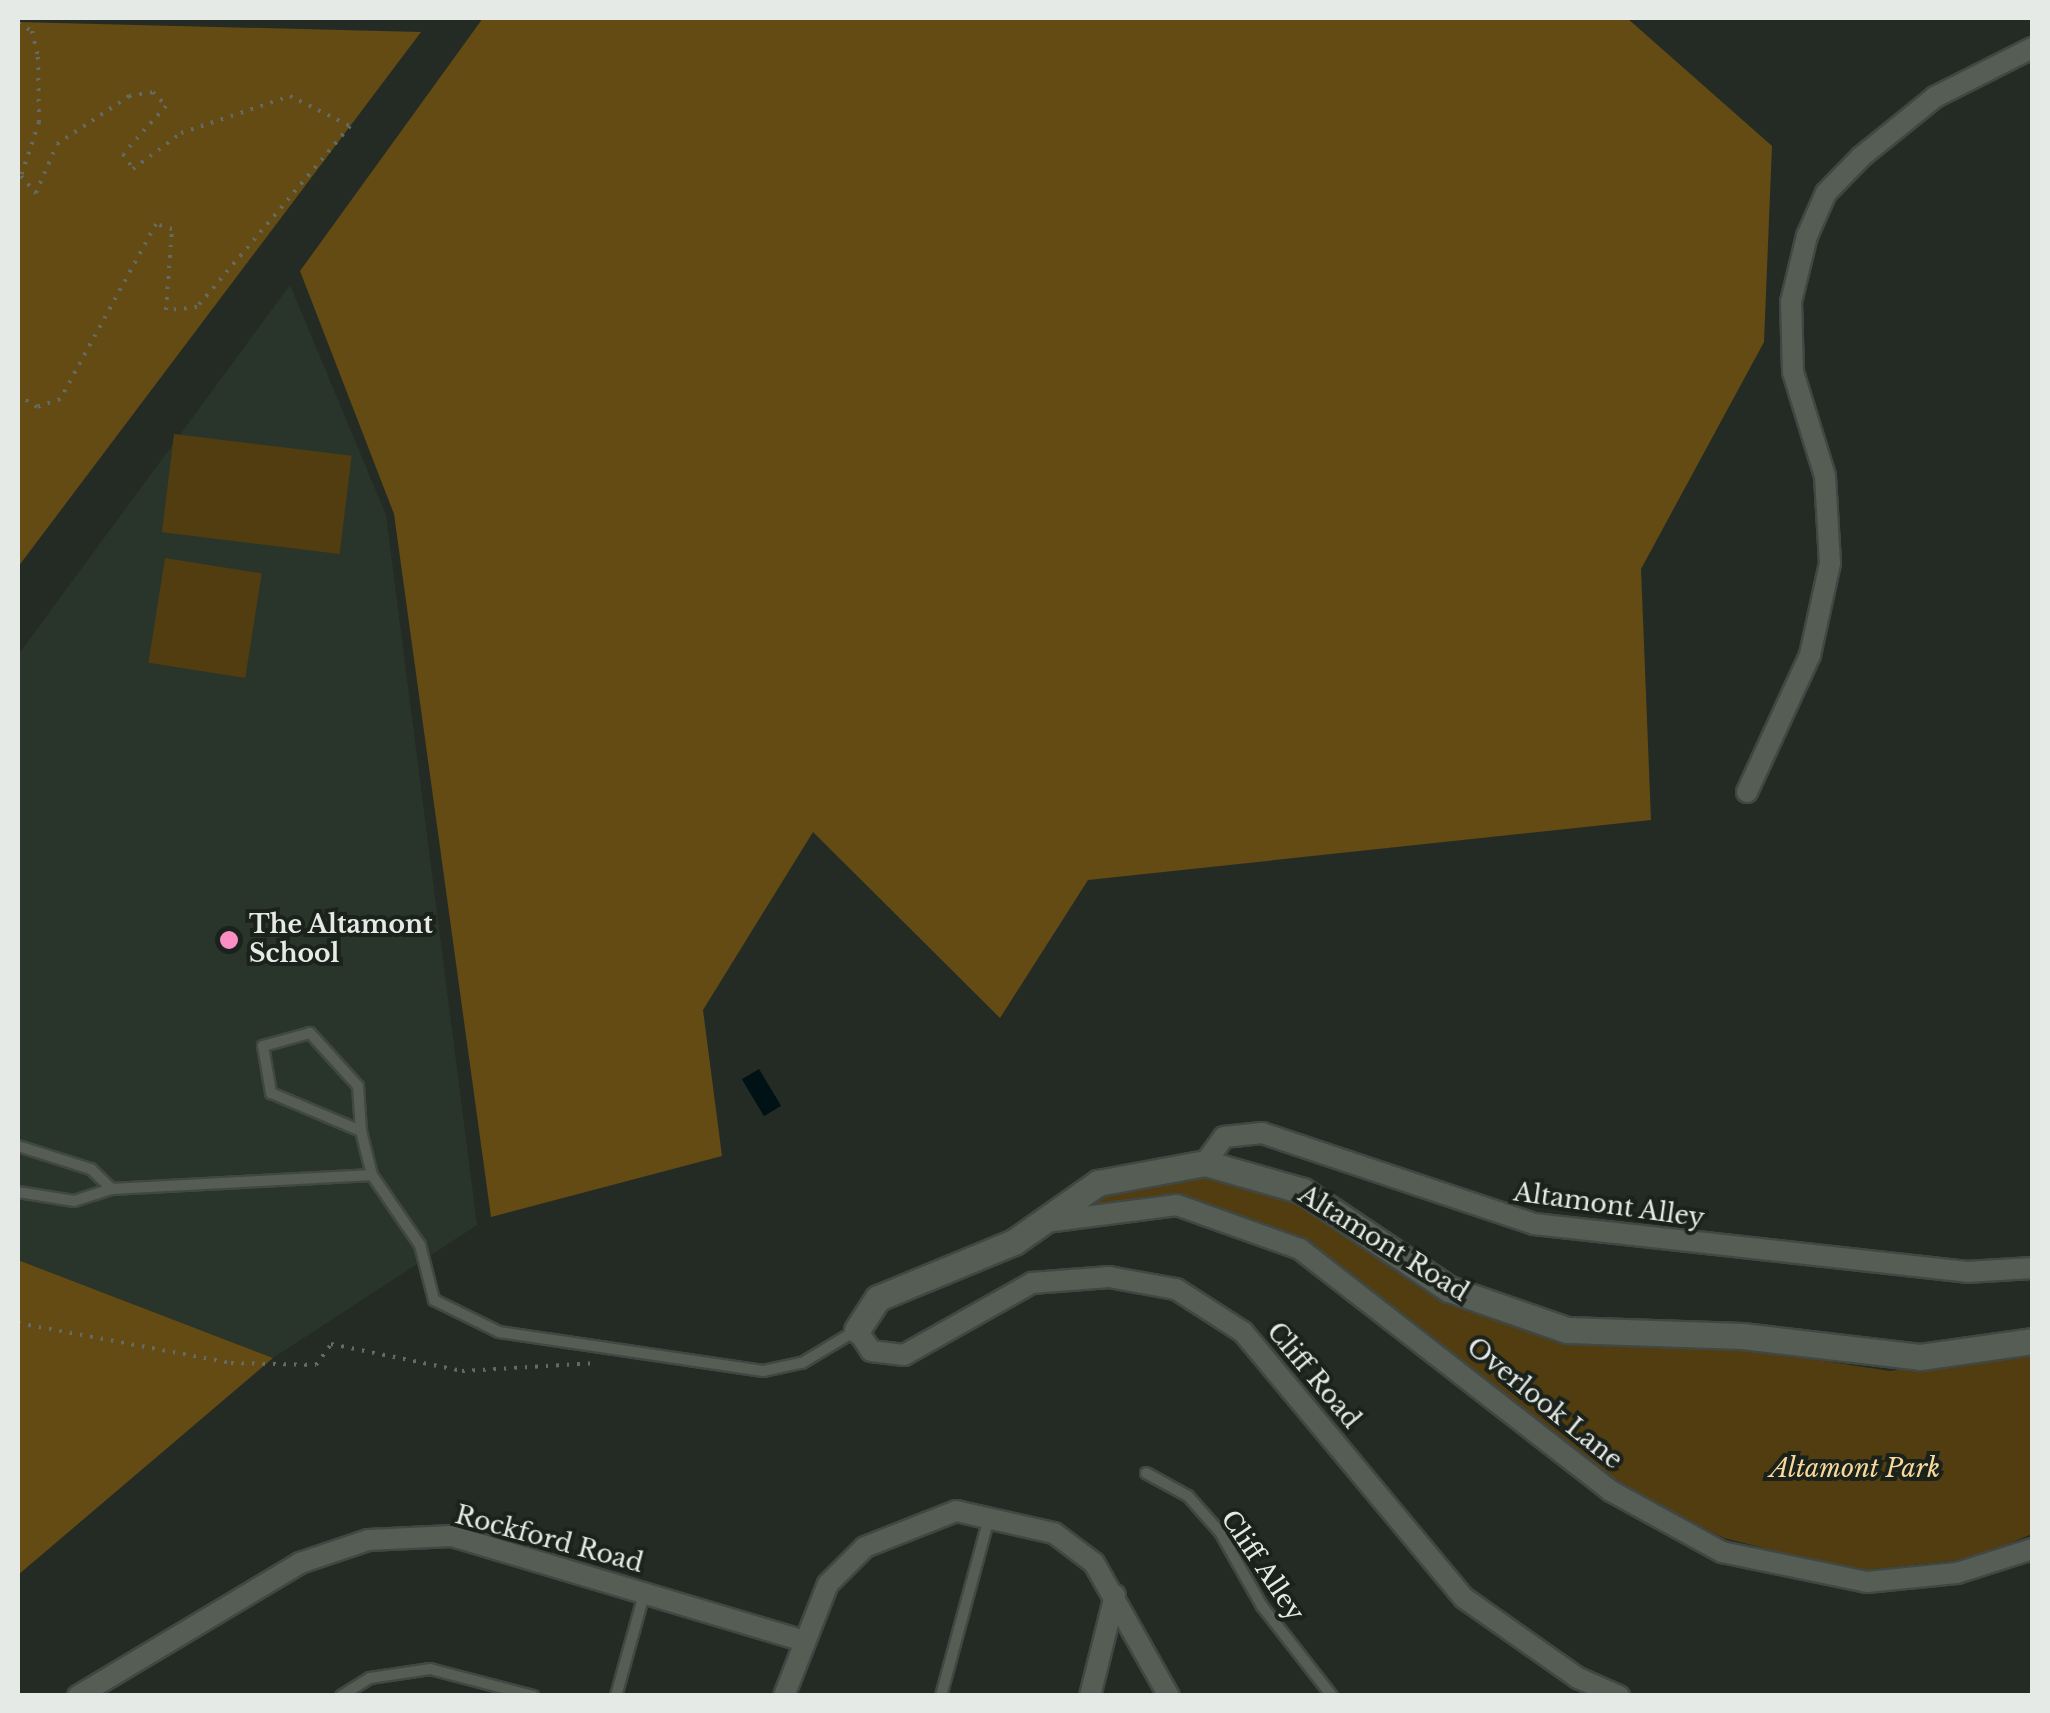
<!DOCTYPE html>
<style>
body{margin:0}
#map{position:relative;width:2050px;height:1713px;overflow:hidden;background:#242b24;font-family:"Libre Baskerville",serif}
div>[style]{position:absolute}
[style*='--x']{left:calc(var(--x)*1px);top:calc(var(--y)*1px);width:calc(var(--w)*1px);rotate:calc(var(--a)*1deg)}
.built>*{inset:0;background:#29352a}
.green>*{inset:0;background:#513d0f;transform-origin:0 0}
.forest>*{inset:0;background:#634b13}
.water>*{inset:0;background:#001215;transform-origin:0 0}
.path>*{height:4px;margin-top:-2px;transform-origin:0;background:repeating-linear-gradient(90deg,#646a64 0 2.5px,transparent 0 10.5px)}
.roads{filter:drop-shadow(2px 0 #414742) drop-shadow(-2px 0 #414742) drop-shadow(0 2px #414742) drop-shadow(0 -2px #414742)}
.service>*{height:10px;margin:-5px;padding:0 5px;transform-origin:5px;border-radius:5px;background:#555d55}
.minor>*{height:20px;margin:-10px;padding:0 10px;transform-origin:10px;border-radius:10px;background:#555d55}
.tertiary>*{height:25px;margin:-12.5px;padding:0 12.5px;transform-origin:12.5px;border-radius:12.5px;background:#555d55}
.dots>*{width:28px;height:28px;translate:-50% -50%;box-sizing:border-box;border:5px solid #1b211b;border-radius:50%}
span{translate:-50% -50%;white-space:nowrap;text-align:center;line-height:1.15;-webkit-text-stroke:8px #1b211b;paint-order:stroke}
.poi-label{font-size:25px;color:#e6eae6;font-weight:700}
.left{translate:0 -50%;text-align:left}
.street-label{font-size:25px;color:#e6eae6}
.park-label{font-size:25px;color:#f9d89b;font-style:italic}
.frame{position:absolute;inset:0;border:20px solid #e6eae6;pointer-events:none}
</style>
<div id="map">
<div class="built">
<div style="clip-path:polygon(290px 285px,386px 515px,477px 1225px,273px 1358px,18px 1260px,18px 655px)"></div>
</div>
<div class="green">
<div style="left:174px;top:434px;width:179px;height:99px;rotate:7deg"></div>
<div style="left:165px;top:558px;width:98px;height:106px;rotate:9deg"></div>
<div style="clip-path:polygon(1206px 1176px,1302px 1205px,1444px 1301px,1544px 1338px,1726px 1346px,1890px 1371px,2032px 1350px,2032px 1534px,1971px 1559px,1855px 1571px,1724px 1538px,1614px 1483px,1352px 1277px,1176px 1199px,1079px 1214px,1077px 1207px,1106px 1191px)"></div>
</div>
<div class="forest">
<div style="clip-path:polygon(483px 18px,1627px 18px,1772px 146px,1764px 342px,1641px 569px,1651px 820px,1088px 880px,1000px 1018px,813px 832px,703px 1010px,722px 1156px,491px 1217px,394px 514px,300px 271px)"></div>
<div style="clip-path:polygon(18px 22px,421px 32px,18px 567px)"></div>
<div style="clip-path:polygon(18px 1260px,273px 1358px,18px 1575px)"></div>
</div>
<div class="water">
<div style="left:759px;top:1069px;width:43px;height:20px;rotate:59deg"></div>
</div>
<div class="path">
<div style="--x:18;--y:23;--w:16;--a:30"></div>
<div style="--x:32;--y:31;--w:27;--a:77"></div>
<div style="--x:38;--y:57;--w:65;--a:89.1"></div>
<div style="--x:39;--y:122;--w:57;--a:108.4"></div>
<div style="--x:21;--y:176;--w:23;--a:49"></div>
<div style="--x:36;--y:193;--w:53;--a:-66.8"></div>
<div style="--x:57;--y:144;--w:87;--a:-33.7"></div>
<div style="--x:129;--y:96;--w:24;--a:-9"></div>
<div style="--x:153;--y:92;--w:19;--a:47"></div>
<div style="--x:166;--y:106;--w:64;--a:131.9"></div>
<div style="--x:123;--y:154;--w:18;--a:56"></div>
<div style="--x:133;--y:169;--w:60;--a:-36.9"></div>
<div style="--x:181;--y:133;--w:115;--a:-18.7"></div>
<div style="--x:290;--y:96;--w:67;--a:26.6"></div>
<div style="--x:350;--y:126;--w:237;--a:130.2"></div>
<div style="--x:197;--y:307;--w:31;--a:174"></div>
<div style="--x:166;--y:310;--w:81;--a:-85.8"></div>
<div style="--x:172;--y:229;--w:17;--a:-163"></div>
<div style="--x:156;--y:224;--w:200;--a:118.7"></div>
<div style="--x:60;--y:399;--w:24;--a:161"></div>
<div style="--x:37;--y:407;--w:22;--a:-148"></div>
<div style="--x:18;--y:1323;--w:217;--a:10.6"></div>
<div style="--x:231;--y:1363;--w:85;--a:1.3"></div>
<div style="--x:316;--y:1365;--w:26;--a:-54"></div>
<div style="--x:331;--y:1344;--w:134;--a:11.6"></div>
<div style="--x:462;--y:1371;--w:135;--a:-3.4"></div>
</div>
<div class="roads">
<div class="service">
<div style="--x:361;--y:1131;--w:45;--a:-93.8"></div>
<div style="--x:358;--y:1086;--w:72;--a:-132.2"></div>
<div style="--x:310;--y:1033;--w:49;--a:164.5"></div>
<div style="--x:263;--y:1046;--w:48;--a:80.3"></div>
<div style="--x:271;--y:1093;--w:98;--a:22.9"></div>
<div style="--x:361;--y:1131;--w:45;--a:76"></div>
<div style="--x:18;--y:1146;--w:77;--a:17.5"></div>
<div style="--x:91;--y:1169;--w:29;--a:44"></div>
<div style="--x:18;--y:1192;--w:57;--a:9.1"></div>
<div style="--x:74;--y:1201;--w:40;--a:-18"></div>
<div style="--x:112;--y:1189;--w:260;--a:-3.1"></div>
<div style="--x:372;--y:1175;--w:85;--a:55.6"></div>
<div style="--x:420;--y:1245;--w:57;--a:75.7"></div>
<div style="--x:434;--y:1300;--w:72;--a:26.2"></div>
<div style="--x:499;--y:1332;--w:267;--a:8.4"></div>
<div style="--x:763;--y:1371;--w:40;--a:-12"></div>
<div style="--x:802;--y:1363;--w:64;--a:-31"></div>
<div style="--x:1146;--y:1473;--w:48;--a:28.7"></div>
<div style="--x:1188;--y:1496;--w:48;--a:48.4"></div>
<div style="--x:1220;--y:1532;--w:85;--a:60.4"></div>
<div style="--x:1262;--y:1606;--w:114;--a:52.1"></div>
<div style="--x:341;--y:1696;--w:34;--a:-32"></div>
<div style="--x:370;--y:1678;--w:61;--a:-8.5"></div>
<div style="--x:430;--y:1669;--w:107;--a:14.6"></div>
<div style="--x:616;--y:1696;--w:109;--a:-74.6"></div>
<div style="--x:941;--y:1696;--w:184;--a:-74.9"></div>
</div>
<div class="minor">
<div style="--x:1747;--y:792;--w:151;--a:-65.3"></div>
<div style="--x:1810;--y:655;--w:94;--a:-77.7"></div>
<div style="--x:1830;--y:563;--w:87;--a:-93.3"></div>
<div style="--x:1825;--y:476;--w:109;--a:-107.1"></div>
<div style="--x:1793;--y:372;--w:70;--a:-91.6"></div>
<div style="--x:1791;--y:302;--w:68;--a:-76.4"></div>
<div style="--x:1807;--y:236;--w:47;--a:-66.2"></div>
<div style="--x:1826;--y:193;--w:50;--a:-45.8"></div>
<div style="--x:1861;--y:157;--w:95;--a:-39"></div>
<div style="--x:1935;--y:97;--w:109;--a:-26.8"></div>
<div style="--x:1205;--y:1163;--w:32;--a:-54"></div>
<div style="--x:1224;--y:1137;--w:38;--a:-6"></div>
<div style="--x:1262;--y:1133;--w:287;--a:18.5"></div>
<div style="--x:1534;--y:1224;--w:436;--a:6.3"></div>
<div style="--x:1967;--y:1272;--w:65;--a:-3.5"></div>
<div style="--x:1046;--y:1222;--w:132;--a:-7.4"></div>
<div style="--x:1177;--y:1205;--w:131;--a:19.7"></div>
<div style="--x:1300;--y:1249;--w:394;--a:37.9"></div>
<div style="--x:1611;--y:1491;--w:127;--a:28.8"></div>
<div style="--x:1722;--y:1552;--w:148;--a:11.7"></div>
<div style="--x:1867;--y:1582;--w:90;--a:-5.7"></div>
<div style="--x:1957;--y:1573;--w:79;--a:-17.7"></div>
<div style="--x:857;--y:1330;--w:25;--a:56"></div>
<div style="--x:871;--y:1351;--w:33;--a:7"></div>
<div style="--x:904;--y:1355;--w:147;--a:-29.4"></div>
<div style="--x:1032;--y:1283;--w:77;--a:-4.5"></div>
<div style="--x:1109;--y:1277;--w:68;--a:10.2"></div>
<div style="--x:1176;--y:1289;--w:80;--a:32.7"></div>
<div style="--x:1243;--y:1332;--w:346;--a:50.3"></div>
<div style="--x:1464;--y:1598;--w:139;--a:35.1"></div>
<div style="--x:1578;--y:1678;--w:45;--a:23.7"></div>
<div style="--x:78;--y:1696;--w:259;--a:-30.9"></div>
<div style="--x:300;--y:1563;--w:72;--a:-18.7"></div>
<div style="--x:368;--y:1540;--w:84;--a:-2.7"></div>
<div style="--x:452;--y:1536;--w:363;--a:16.6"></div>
<div style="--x:784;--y:1696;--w:120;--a:-68.6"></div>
<div style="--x:828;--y:1584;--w:52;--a:-45"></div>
<div style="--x:865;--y:1547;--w:98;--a:-21.6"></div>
<div style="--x:956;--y:1511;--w:100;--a:12.7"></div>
<div style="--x:1054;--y:1533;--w:50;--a:36.9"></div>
<div style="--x:1094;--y:1563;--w:153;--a:60.6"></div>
<div style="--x:1090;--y:1696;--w:104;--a:-76.1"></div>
</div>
<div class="tertiary">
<div style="--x:857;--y:1330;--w:38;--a:-57"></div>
<div style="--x:878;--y:1298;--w:147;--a:-22.4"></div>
<div style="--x:1014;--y:1242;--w:103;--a:-35.1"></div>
<div style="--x:1098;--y:1183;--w:109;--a:-10.6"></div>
<div style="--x:1205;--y:1163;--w:102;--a:15.9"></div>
<div style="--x:1303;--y:1191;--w:176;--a:33.9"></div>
<div style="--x:1449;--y:1289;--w:125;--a:19.2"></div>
<div style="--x:1567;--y:1330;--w:175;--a:2"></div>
<div style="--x:1742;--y:1336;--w:179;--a:6.7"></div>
<div style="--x:1920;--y:1357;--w:113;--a:-8.1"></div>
</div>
</div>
<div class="dots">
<div style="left:229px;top:940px;background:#fb8fc5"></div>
</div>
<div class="poi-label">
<span class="left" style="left:249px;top:940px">The Altamont<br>School</span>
</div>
<div class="street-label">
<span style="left:1609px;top:1206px;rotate:8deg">Altamont Alley</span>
<span style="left:1383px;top:1244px;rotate:32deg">Altamont Road</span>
<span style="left:1313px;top:1376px;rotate:50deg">Cliff Road</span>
<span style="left:1544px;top:1404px;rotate:39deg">Overlook Lane</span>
<span style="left:549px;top:1540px;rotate:15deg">Rockford Road</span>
<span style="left:1262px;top:1566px;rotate:56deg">Cliff Alley</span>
</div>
<div class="park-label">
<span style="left:1855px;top:1469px">Altamont Park</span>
</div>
<div class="frame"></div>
</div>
